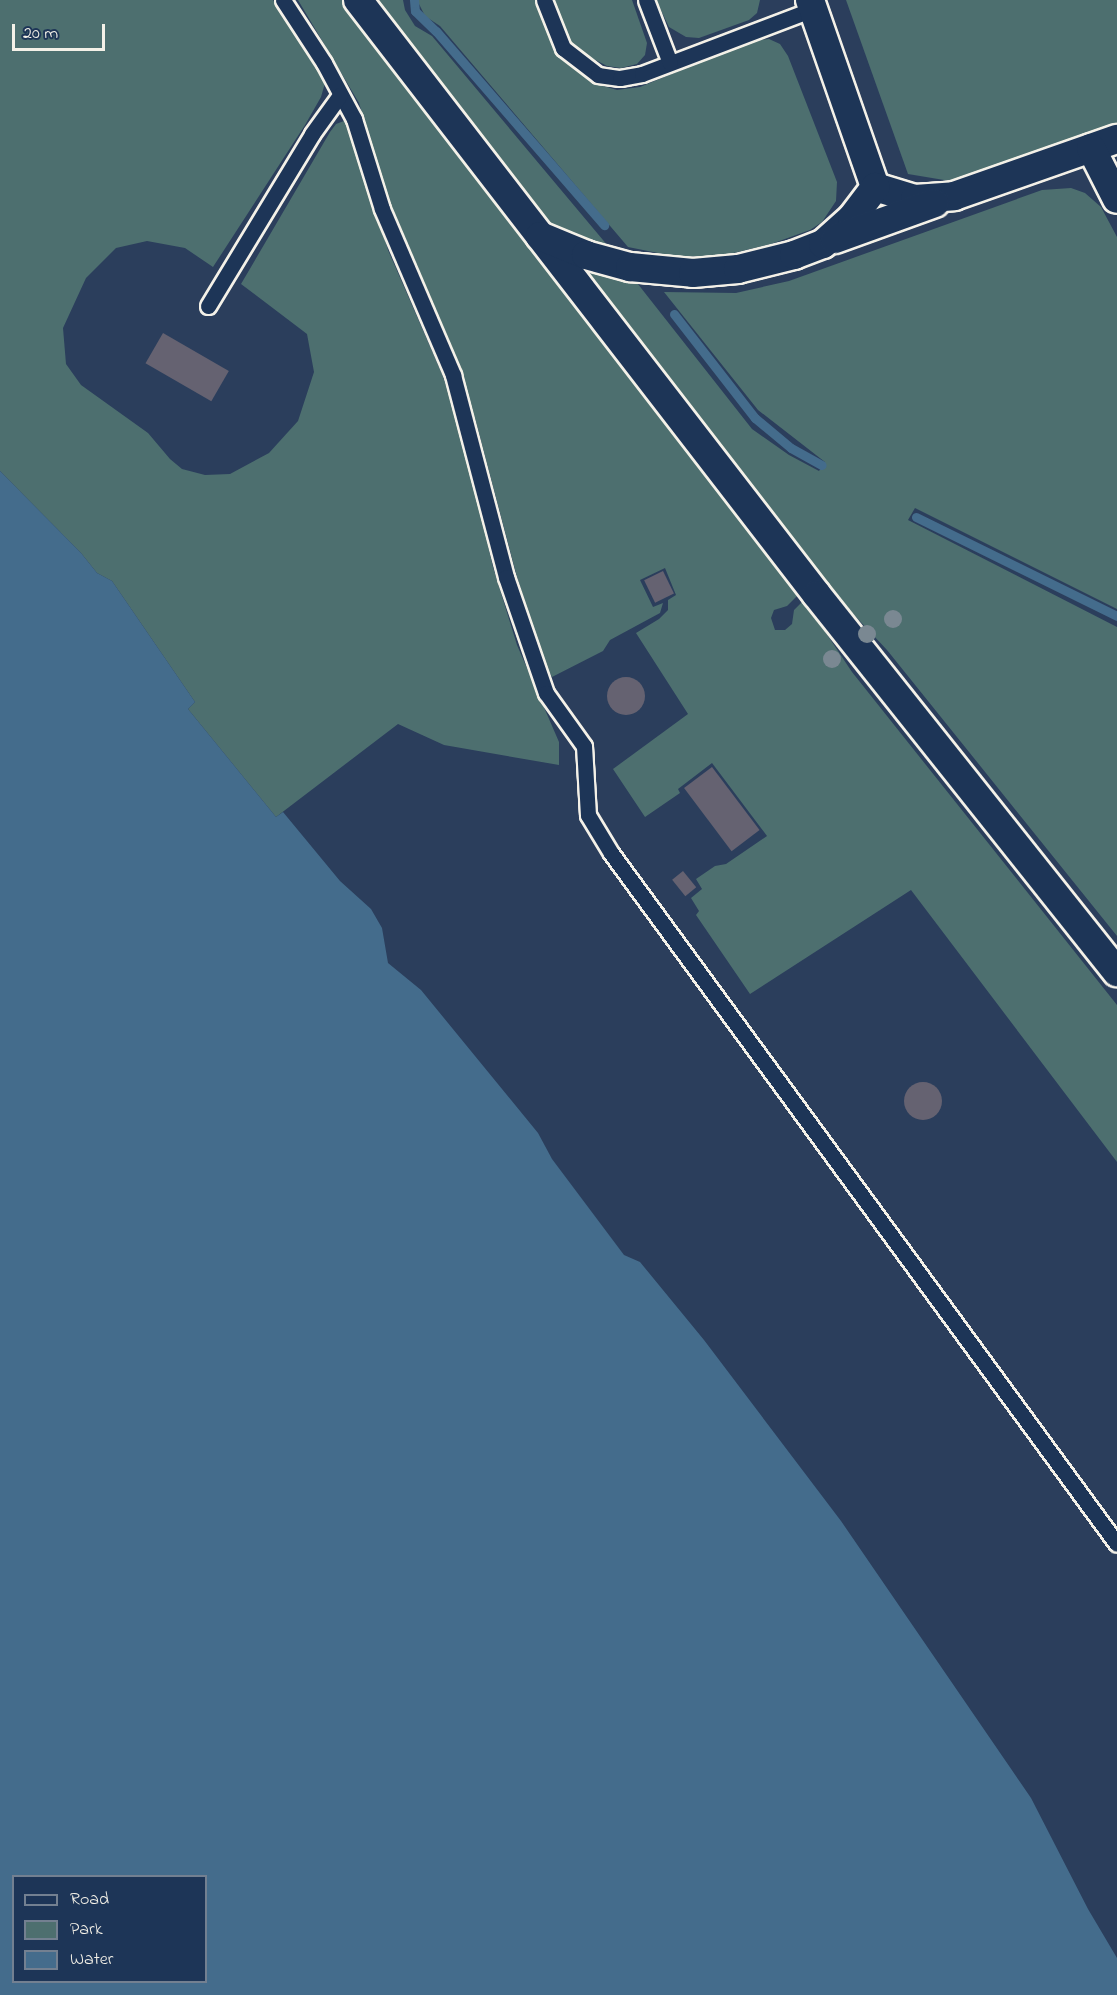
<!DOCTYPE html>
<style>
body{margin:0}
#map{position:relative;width:1117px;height:1995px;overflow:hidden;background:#2b3e5c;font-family:"Indie Flower",sans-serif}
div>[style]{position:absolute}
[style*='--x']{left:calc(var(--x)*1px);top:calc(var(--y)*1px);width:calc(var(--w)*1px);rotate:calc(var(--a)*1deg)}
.green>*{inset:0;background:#4d6f6f}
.water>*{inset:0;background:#446c8c}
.stream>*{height:9px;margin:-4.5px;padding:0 4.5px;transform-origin:4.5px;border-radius:4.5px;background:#446c8c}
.building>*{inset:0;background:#656271;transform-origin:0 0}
.round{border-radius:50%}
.roads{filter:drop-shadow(2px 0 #f4f1e8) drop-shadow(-2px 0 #f4f1e8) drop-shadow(0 2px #f4f1e8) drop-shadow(0 -2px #f4f1e8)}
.lane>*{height:15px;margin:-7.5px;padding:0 7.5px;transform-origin:7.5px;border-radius:7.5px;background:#1d3557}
.street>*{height:28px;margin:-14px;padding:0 14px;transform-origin:14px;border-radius:14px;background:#1d3557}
.trees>*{width:18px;height:18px;margin:-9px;border-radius:50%;background:#7a8892}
span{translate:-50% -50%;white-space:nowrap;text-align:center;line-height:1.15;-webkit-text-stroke:5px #1d3557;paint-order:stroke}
.legend{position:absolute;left:12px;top:1875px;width:195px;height:108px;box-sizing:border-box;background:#1d3557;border:2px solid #738091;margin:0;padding:8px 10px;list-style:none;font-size:18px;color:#f4f1e8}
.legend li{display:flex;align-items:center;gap:12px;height:30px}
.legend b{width:30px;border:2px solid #738091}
.scale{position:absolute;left:12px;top:24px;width:93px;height:27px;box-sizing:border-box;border:3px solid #f4f1e8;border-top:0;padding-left:8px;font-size:18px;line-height:21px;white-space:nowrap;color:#f4f1e8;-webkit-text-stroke:4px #1d3557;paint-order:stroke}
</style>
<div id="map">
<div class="green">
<div style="clip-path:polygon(0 0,273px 0,325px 83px,321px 97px,305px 125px,213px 267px,185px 248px,147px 241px,116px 248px,86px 278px,63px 328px,66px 364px,81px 385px,148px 433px,170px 459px,182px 469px,205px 475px,230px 474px,269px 453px,298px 421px,314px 372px,307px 334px,241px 284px,330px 132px,336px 124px,344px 121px,349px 122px,388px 250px,442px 374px,460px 424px,493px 567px,517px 645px,559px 742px,559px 765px,444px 745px,398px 724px,276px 817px,188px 709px,195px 702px,112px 581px,97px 573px,81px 553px,0 471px)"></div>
<div style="clip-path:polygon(298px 0,345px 0,799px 594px,787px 606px,774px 610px,771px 618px,775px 630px,785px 630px,792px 624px,794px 610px,804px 600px,852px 672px,1117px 1005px,1117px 1162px,911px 890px,750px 994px,696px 915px,699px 911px,691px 898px,702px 889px,696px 879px,715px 866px,726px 864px,767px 836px,712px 763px,678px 789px,680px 793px,645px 817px,613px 769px,688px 714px,636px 633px,659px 619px,668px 610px,668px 600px,676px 595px,665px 568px,640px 580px,653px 607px,663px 603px,660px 613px,610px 640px,603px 651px,552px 677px,546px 666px,517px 577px,476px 422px,460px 373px,392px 211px,359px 103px)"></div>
<div style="clip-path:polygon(373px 0,403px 0,405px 10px,415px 26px,432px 36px,608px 246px,752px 429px,789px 455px,819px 471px,825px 462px,758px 410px,664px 292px,736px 293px,789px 281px,1042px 190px,1071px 188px,1085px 193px,1101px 207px,1117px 237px,1117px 609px,915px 508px,908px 520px,1117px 627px,1117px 936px,887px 650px,828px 587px)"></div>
<div style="clip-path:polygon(417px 0,537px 0,557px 48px,575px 69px,593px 83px,617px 90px,640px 87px,752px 41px,769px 39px,780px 44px,788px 56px,837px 182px,836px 201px,822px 222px,810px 230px,771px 244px,725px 255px,678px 257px,628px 247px,440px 26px,425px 16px)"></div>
<div style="clip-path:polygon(553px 0,632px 0,647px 43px,645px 55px,637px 64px,621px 68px,607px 66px,584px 54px,571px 43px)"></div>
<div style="clip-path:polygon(656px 0,760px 0,757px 13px,749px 20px,699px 38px,686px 37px,669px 27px)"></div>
<div style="clip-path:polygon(846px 0,1117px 0,1117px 125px,950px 181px,908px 174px)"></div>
</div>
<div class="water">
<div style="clip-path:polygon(evenodd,0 471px,81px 553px,97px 573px,112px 581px,195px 702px,188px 709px,276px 817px,283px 812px,340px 881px,371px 909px,382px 928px,388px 963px,421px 990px,538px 1133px,552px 1159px,624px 1255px,640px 1262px,704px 1340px,841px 1521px,1031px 1798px,1088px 1909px,1117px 1958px,1117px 1995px,0 1995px,0 471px,14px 1876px,206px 1876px,206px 1982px,14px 1982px,14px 1876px)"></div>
</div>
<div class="stream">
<div style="--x:414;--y:0;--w:11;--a:85"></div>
<div style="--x:415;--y:11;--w:29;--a:44"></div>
<div style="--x:436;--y:31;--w:257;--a:49.1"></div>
<div style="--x:674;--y:314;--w:132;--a:52.1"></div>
<div style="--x:755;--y:418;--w:47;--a:39.8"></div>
<div style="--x:791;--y:448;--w:35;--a:29"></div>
<div style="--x:916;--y:517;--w:224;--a:26.2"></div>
</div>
<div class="building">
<div style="left:163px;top:333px;width:76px;height:35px;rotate:30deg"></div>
<div style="left:663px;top:571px;width:25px;height:21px;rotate:64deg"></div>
<div class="round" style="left:607px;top:677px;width:38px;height:38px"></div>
<div style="left:712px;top:767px;width:79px;height:35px;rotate:53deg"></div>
<div style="left:683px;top:871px;width:21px;height:14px;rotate:51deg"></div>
<div class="round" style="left:904px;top:1082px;width:38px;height:38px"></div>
</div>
<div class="roads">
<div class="lane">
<div style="--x:283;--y:0;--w:75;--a:56.9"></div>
<div style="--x:324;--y:63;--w:64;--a:61.8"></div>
<div style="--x:354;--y:119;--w:94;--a:72.7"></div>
<div style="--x:382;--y:209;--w:181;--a:66.8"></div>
<div style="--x:453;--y:375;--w:209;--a:75.3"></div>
<div style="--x:506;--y:577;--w:123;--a:71"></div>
<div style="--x:546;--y:693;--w:65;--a:54.4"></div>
<div style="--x:584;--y:746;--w:69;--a:86.7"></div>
<div style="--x:588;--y:815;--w:44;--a:58.8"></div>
<div style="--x:611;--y:853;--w:856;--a:53.79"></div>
<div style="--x:544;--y:0;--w:52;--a:68.4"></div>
<div style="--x:563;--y:48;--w:44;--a:37.6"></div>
<div style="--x:598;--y:75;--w:22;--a:8"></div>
<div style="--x:620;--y:78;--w:22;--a:-10"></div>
<div style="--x:642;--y:74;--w:183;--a:-20.8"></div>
<div style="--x:646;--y:0;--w:67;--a:69.1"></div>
<div style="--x:208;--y:306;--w:201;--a:-58.8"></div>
<div style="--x:312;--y:134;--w:48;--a:-54.3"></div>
</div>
<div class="street">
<div style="--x:358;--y:0;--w:751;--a:52.35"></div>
<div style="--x:817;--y:595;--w:482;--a:51.5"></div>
<div style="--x:810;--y:0;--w:198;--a:70.8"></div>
<div style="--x:875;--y:187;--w:42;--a:16.7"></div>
<div style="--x:915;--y:199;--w:39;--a:-4"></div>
<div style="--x:954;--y:196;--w:173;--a:-19.3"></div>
<div style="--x:1091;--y:148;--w:57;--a:63"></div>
<div style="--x:540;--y:236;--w:50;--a:22.4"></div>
<div style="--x:586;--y:255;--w:46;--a:15.3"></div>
<div style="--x:630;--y:267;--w:63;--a:5.4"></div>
<div style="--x:693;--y:273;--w:45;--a:-5.1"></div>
<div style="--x:738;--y:269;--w:58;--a:-14"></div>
<div style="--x:794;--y:255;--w:31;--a:-21"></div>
<div style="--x:823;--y:244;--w:39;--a:-42"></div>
<div style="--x:852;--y:218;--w:39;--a:-53"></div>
<div style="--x:835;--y:239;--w:106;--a:-19.8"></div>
</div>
</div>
<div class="trees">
<div style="left:893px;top:619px"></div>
<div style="left:867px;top:634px"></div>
<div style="left:832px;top:659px"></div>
</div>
<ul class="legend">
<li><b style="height:8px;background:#1d3557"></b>Road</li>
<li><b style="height:16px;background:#4d6f6f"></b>Park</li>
<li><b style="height:16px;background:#446c8c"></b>Water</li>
</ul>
<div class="scale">20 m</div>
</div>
